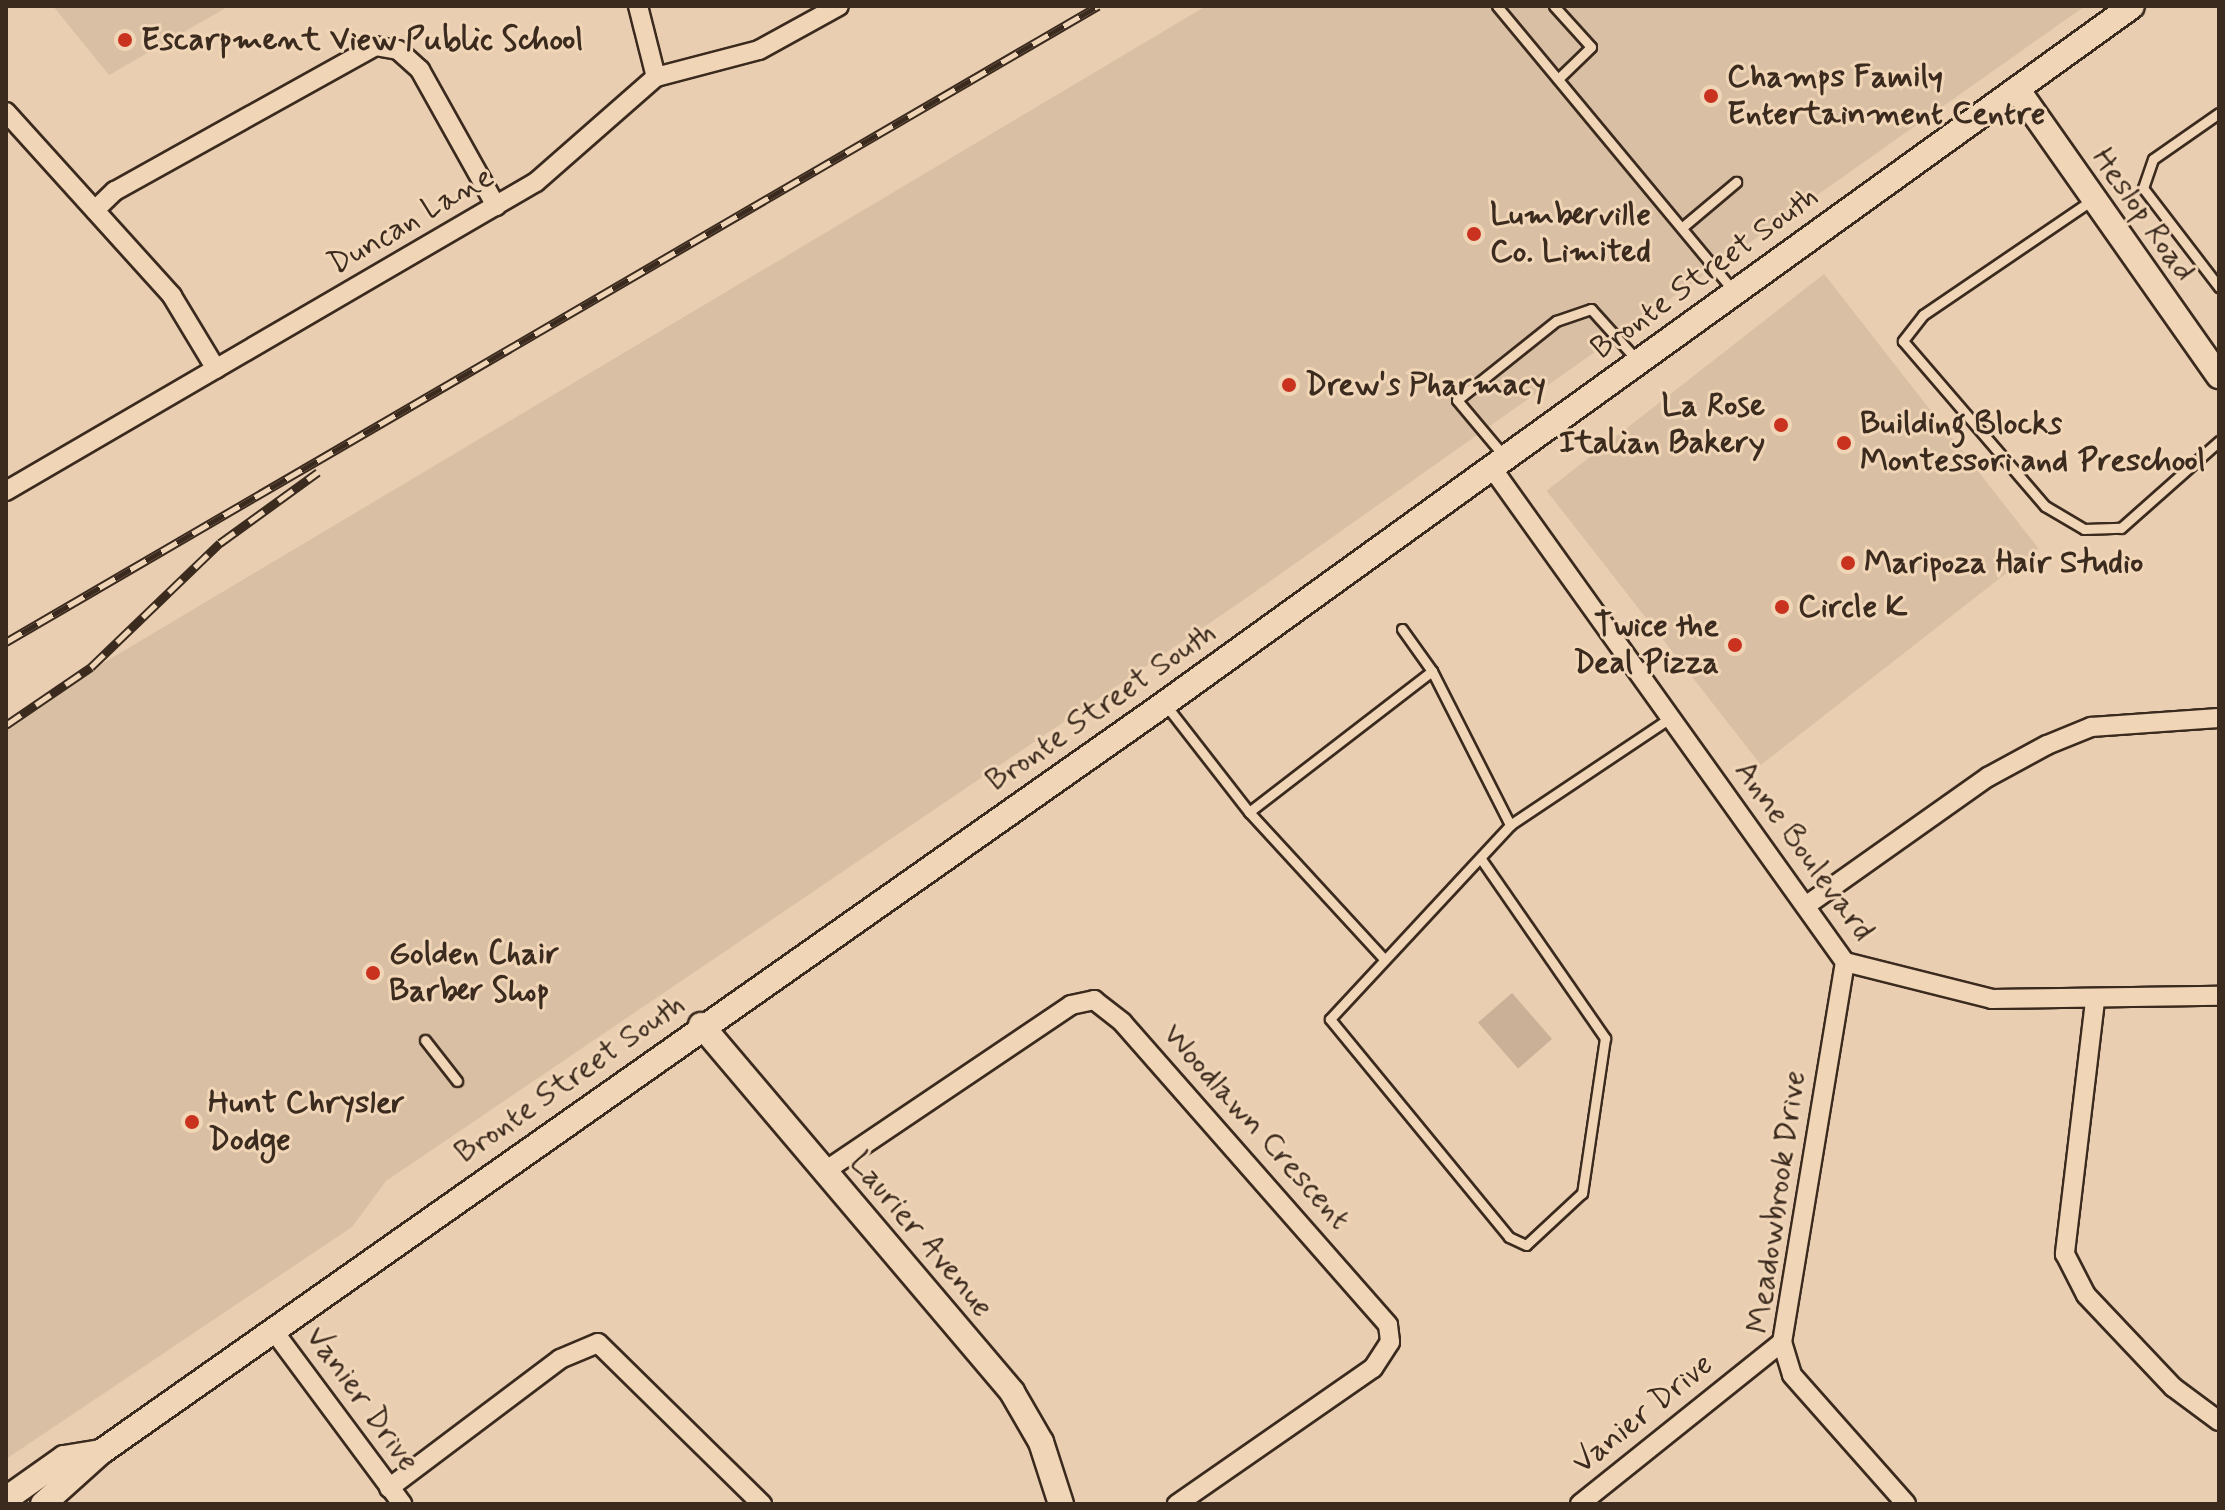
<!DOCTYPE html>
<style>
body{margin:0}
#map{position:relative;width:2225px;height:1510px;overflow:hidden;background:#e9ceb1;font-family:Mynerve,sans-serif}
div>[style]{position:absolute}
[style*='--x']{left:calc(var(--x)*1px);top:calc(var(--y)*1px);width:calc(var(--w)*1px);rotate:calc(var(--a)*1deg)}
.built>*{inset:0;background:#d9bfa3;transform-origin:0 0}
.green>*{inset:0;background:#c9b096;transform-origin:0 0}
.roads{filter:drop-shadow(2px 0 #3b2a1e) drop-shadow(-2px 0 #3b2a1e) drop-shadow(0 2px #3b2a1e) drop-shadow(0 -2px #3b2a1e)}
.lane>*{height:9px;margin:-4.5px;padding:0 4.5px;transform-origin:4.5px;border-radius:4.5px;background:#f0d5b7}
.street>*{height:18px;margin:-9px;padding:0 9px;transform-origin:9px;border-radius:9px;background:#f0d5b7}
.secondary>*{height:24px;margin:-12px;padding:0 12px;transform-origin:12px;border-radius:12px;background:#f0d5b7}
.rail>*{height:9px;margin-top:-4.5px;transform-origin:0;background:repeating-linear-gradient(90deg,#f0d5b7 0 18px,#3b2a1e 0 36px);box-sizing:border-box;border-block:2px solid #3b2a1e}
.dots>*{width:22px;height:22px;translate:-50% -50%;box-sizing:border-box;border:4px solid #f0d5b7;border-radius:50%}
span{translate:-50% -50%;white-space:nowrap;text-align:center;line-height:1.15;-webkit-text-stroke:6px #f0d5b7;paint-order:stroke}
.poi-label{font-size:32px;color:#3b2a1e;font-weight:700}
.left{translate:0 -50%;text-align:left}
.right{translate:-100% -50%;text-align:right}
.street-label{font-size:32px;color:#3b2a1e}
.frame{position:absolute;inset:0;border:8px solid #3b2a1e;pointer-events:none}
</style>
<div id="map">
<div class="built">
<div style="clip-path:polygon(53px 6px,229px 6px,109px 75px)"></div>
<div style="clip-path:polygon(1206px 6px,2085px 6px,1242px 601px,386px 1181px,352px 1227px,6px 1459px,6px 721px)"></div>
<div style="left:1824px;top:274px;width:348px;height:352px;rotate:52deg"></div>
</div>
<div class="green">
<div style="left:1512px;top:993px;width:61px;height:45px;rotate:49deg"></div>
</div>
<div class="roads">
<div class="lane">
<div style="--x:1497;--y:6;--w:371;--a:50.3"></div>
<div style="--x:1554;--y:6;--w:55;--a:47.9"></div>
<div style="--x:1591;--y:47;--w:46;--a:135.9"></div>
<div style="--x:2219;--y:113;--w:80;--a:145.1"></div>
<div style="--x:2153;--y:159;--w:31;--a:109"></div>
<div style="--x:2143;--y:188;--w:125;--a:52.5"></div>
<div style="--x:2092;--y:200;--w:204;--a:145.8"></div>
<div style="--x:1923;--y:315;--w:33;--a:128"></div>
<div style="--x:1903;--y:341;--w:218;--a:49.3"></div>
<div style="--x:2045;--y:506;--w:45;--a:30.5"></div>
<div style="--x:2084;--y:529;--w:37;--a:-2"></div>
<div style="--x:2121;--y:528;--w:131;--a:-41.6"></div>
<div style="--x:1685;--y:225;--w:67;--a:-40.1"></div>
<div style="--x:1504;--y:456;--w:73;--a:-130"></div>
<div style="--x:1457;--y:400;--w:127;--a:-38.6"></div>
<div style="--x:1556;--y:321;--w:37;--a:-19"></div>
<div style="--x:1591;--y:309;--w:69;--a:48"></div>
<div style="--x:1402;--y:629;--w:52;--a:54.5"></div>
<div style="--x:1432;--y:671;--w:173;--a:63.1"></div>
<div style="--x:1165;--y:704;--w:137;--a:52.1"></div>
<div style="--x:1249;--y:812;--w:200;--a:47.4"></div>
<div style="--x:1249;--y:812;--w:231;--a:-37.6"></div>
<div style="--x:1481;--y:859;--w:218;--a:55.3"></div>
<div style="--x:1605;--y:1038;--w:157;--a:98.4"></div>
<div style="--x:1582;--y:1193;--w:76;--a:137.1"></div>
<div style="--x:1526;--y:1245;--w:19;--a:-155"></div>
<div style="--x:1509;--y:1237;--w:282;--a:-129.4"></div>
<div style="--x:1330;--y:1019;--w:265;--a:-47.1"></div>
<div style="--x:1510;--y:825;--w:192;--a:-33.8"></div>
<div style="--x:425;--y:1040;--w:52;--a:52"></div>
</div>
<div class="street">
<div style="--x:638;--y:6;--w:73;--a:75.8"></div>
<div style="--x:6;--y:112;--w:248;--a:47.9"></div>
<div style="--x:172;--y:296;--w:85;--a:58.9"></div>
<div style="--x:95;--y:210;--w:28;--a:-44"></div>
<div style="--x:115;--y:191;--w:298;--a:-29.1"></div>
<div style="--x:375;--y:46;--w:23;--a:10"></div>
<div style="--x:398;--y:50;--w:30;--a:42"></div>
<div style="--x:420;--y:70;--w:156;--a:60.8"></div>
<div style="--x:1492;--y:468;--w:607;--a:54.45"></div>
<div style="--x:1845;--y:962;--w:152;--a:14.1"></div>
<div style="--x:1992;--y:999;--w:227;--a:-0.8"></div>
<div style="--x:6;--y:491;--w:613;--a:-30.24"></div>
<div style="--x:536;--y:182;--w:159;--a:-41.2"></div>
<div style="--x:656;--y:77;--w:106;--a:-14.7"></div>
<div style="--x:759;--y:50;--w:91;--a:-28.8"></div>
<div style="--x:1807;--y:905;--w:222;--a:-35.3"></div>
<div style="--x:1988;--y:777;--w:67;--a:-28.5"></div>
<div style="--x:2047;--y:745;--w:48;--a:-22.2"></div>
<div style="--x:2091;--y:727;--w:128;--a:-4"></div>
<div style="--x:1845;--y:962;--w:385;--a:99.4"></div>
<div style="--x:1782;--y:1342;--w:34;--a:73"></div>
<div style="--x:1792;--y:1375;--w:172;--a:48.5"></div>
<div style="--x:2095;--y:1001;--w:255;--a:96.8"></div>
<div style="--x:2065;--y:1254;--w:46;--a:62.9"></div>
<div style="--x:2086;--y:1295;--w:127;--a:46.6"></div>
<div style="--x:2173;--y:1387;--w:57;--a:36.5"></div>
<div style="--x:825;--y:1171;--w:297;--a:-34"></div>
<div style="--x:1071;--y:1005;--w:24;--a:-12"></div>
<div style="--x:1094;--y:1000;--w:36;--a:38"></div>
<div style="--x:1122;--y:1022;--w:403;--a:48.7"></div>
<div style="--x:1388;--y:1325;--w:17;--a:83"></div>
<div style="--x:1390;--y:1342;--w:31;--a:123"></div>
<div style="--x:1373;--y:1368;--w:239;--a:145.2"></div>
<div style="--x:273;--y:1330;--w:217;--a:53.4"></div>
<div style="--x:389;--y:1488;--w:214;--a:-37"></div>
<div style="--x:560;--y:1359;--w:41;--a:-22.8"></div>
<div style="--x:598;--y:1343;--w:230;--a:44.5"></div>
<div style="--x:1580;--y:1504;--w:259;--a:-38.7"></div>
</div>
<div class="secondary">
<div style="--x:2017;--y:89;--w:351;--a:54.9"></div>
<div style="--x:701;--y:1025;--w:481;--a:49.7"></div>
<div style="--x:1012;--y:1392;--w:58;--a:59.9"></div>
<div style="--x:1041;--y:1442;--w:65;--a:72.1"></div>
<div style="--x:6;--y:1499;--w:71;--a:-35.3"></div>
<div style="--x:64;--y:1458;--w:37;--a:-9"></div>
<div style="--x:43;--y:1504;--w:78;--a:-41.9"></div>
<div style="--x:101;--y:1452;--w:1300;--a:-35.13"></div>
<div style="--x:1164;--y:704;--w:1193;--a:-35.79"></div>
</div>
</div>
<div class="rail">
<div style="--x:6;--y:642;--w:1264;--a:-30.22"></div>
<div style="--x:6;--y:725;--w:103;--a:-34.3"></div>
<div style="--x:91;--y:667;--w:179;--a:-43.9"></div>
<div style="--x:220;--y:543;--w:121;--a:-35.9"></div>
</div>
<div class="dots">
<div style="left:125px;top:40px;background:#c8321e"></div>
<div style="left:1711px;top:96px;background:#c8321e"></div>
<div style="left:1474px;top:234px;background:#c8321e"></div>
<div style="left:1289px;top:385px;background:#c8321e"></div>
<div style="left:1781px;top:425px;background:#c8321e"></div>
<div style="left:1844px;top:443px;background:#c8321e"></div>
<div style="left:1848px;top:563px;background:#c8321e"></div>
<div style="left:1782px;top:607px;background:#c8321e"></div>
<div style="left:1735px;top:645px;background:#c8321e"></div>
<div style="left:373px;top:973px;background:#c8321e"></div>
<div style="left:192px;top:1122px;background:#c8321e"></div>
</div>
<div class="poi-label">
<span class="left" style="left:141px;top:40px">Escarpment View Public School</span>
<span class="left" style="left:1727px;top:96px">Champs Family<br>Entertainment Centre</span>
<span class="left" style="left:1490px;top:234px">Lumberville<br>Co. Limited</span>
<span class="left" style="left:1305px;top:385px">Drew's Pharmacy</span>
<span class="right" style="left:1765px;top:425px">La Rose<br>Italian Bakery</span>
<span class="left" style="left:1860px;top:443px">Building Blocks<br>Montessori and Preschool</span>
<span class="left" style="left:1864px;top:563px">Maripoza Hair Studio</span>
<span class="left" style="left:1798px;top:607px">Circle K</span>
<span class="right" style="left:1719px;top:645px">Twice the<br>Deal Pizza</span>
<span class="left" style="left:389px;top:973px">Golden Chair<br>Barber Shop</span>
<span class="left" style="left:208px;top:1122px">Hunt Chrysler<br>Dodge</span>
</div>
<div class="street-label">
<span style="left:2143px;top:215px;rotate:55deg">Heslop Road</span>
<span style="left:411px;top:221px;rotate:-30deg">Duncan Lane</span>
<span style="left:1705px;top:273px;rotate:-36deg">Bronte Street South</span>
<span style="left:1101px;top:707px;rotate:-35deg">Bronte Street South</span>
<span style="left:1804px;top:851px;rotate:54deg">Anne Boulevard</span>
<span style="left:570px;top:1079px;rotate:-35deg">Bronte Street South</span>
<span style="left:1256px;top:1127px;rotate:48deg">Woodlawn Crescent</span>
<span style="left:1777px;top:1202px;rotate:-82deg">Meadowbrook Drive</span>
<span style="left:921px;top:1235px;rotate:50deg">Laurier Avenue</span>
<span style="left:362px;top:1399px;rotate:54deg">Vanier Drive</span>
<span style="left:1643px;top:1414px;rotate:-39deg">Vanier Drive</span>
</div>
<div class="frame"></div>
</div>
